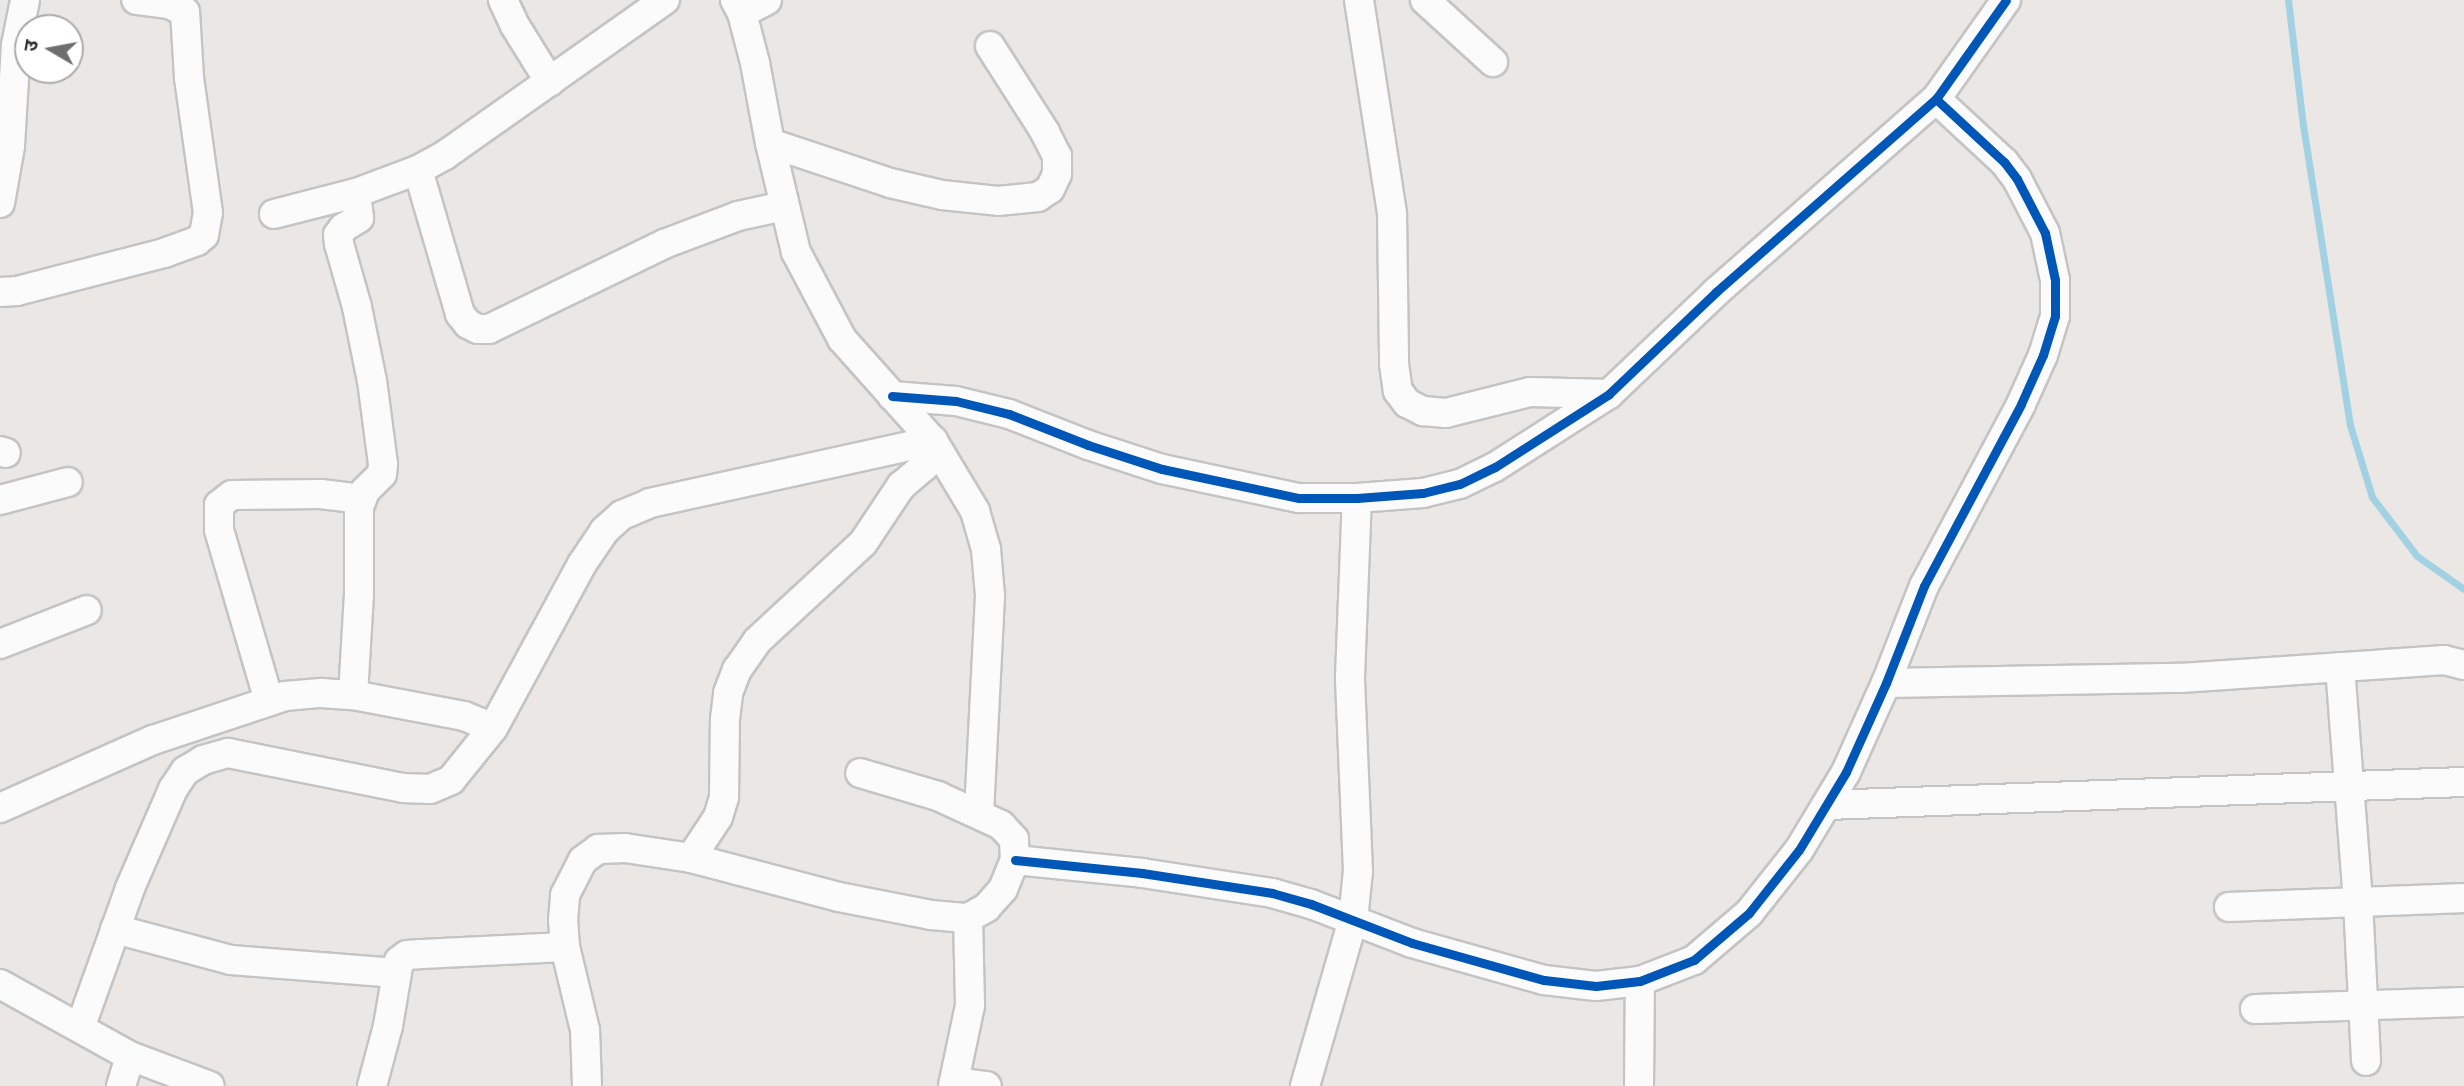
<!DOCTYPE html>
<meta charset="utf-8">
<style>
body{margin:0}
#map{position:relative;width:2464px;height:1086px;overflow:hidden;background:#eae7e4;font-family:"Public Sans","Noto Sans Devanagari",sans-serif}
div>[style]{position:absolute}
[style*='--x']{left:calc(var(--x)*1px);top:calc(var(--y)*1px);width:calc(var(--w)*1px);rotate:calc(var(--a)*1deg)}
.stream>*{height:7px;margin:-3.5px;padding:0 3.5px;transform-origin:3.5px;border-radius:3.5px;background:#a1d1e2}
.roads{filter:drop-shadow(2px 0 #c4c4c4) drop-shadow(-2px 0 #c4c4c4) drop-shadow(0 2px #c4c4c4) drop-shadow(0 -2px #c4c4c4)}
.minor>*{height:28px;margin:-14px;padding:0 14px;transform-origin:14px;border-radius:14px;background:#fcfbfb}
.cycleway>*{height:9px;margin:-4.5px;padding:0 4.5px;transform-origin:4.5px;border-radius:4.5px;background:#0057b8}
span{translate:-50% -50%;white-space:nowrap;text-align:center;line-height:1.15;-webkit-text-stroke:5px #fff;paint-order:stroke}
.north{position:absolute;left:14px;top:14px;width:70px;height:70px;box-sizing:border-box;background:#fff;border:2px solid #ababab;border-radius:50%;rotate:280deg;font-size:19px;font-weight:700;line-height:28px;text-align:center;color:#2d2d2d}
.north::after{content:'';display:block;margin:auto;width:24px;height:32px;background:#6f6e6d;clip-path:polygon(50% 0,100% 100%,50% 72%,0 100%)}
</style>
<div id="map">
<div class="stream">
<div style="--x:2288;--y:0;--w:126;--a:83.2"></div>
<div style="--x:2303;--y:125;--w:304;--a:81.1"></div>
<div style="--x:2350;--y:425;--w:75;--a:73"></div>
<div style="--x:2372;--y:497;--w:74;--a:52.7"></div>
<div style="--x:2417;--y:556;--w:57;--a:35.1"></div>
</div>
<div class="roads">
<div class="minor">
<div style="--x:503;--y:0;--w:26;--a:65"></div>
<div style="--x:514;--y:24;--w:68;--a:58.2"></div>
<div style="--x:735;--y:0;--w:15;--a:62"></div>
<div style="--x:742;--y:13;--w:52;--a:75.4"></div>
<div style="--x:755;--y:63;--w:81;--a:79.4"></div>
<div style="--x:770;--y:143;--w:112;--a:76.6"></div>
<div style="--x:796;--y:252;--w:98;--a:62.1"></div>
<div style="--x:842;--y:339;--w:137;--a:48.3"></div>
<div style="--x:933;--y:441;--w:82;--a:59"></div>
<div style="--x:975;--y:511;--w:40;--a:74"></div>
<div style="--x:986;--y:549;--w:47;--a:85.1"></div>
<div style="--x:990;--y:596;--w:217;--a:92.9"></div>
<div style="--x:1359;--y:0;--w:217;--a:81.2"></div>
<div style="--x:1392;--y:214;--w:150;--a:89.2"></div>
<div style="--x:1394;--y:364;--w:27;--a:82"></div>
<div style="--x:1398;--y:391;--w:15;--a:53"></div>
<div style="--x:1407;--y:403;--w:18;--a:27"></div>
<div style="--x:1423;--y:411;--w:23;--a:5"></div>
<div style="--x:1446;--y:413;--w:87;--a:-14"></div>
<div style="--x:1530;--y:392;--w:79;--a:1.5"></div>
<div style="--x:1425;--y:0;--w:92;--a:42.4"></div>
<div style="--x:742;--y:13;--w:28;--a:-27"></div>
<div style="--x:770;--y:143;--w:126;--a:18.4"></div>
<div style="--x:890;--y:183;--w:53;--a:13"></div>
<div style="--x:942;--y:195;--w:56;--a:6.1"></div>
<div style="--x:998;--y:201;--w:40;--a:-5.7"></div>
<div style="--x:1038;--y:197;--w:14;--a:-34"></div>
<div style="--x:1050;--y:189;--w:17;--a:-65"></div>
<div style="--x:1057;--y:174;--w:18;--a:-90"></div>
<div style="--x:1057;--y:156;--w:27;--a:-117"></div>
<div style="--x:1045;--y:132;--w:102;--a:-122.6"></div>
<div style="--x:418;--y:170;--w:150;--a:73.7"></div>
<div style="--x:460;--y:314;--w:13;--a:51"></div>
<div style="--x:468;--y:324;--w:11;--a:27"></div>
<div style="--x:478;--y:329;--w:11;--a:0"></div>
<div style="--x:489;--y:329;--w:195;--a:-25.9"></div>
<div style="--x:664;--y:244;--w:79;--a:-20.7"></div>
<div style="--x:738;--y:216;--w:47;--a:-12.3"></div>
<div style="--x:0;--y:203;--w:58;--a:-80"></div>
<div style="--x:10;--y:146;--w:101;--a:-86.6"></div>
<div style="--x:16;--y:45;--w:46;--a:-78.7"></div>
<div style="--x:274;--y:214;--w:85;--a:-14.4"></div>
<div style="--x:356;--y:193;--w:66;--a:-20.4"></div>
<div style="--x:418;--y:170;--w:31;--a:-29"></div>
<div style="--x:445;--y:155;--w:269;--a:-35.2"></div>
<div style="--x:0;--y:292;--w:17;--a:-3"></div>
<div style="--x:17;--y:291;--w:152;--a:-14.5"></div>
<div style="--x:164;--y:253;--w:35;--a:-20"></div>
<div style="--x:197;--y:241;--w:9;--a:-41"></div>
<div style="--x:204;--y:235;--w:22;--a:-80"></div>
<div style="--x:208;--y:213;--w:137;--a:-98"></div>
<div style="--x:189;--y:77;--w:65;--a:-93.5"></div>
<div style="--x:185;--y:12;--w:18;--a:-153"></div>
<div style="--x:169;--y:4;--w:33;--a:-173"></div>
<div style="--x:892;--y:396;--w:64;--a:4.5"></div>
<div style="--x:956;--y:401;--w:55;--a:13.8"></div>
<div style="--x:1009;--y:414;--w:85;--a:21.4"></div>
<div style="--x:1088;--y:445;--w:78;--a:18"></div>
<div style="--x:1162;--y:469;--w:140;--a:12"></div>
<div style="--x:1299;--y:498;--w:58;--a:0"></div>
<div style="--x:1357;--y:498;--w:66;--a:-4.3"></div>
<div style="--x:1423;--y:493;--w:38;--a:-14"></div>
<div style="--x:1460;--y:484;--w:39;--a:-26"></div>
<div style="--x:1495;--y:467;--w:135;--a:-32.6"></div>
<div style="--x:1609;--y:394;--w:148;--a:-43.6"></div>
<div style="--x:1716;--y:292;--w:293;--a:-41.3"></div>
<div style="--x:1936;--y:99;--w:121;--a:-54.7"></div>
<div style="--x:0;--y:451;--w:6;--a:18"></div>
<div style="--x:0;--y:500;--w:70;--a:-14.8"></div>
<div style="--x:0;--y:644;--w:93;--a:-21.3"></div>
<div style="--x:2340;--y:667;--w:236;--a:85.6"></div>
<div style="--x:2358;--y:902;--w:159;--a:87.1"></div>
<div style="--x:1886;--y:683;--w:295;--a:-1"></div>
<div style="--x:2181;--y:678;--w:264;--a:-3.9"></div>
<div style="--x:2444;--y:660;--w:21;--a:14"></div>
<div style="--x:353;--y:695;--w:100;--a:-86.6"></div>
<div style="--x:359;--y:595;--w:88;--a:-90"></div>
<div style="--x:359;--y:507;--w:17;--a:-69"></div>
<div style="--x:365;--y:491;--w:24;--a:-45"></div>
<div style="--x:382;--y:474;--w:10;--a:-84"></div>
<div style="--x:383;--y:464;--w:84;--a:-97.5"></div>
<div style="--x:372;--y:381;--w:76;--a:-101.5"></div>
<div style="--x:357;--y:307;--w:66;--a:-105.9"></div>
<div style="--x:339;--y:244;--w:9;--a:-96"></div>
<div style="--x:338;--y:235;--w:9;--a:-54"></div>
<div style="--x:343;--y:228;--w:19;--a:-32"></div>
<div style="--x:359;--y:218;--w:25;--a:-97"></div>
<div style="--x:269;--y:701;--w:178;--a:-106.3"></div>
<div style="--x:219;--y:530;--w:25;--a:-90"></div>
<div style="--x:219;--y:505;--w:16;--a:-38"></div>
<div style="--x:232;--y:495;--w:89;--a:-0.6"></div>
<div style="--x:321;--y:494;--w:39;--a:7"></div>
<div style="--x:1827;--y:805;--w:637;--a:-2.07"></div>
<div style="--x:0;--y:808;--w:167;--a:-24"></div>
<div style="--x:153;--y:740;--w:139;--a:-18.4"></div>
<div style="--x:285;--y:696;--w:36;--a:-5"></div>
<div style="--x:321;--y:693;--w:32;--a:4"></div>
<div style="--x:353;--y:695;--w:113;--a:10.7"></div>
<div style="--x:464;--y:716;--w:31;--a:22"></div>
<div style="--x:691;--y:858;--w:49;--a:-56.6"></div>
<div style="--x:718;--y:817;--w:21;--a:-73"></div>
<div style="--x:724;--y:797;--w:78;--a:-89.3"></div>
<div style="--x:725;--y:719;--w:26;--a:-83"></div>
<div style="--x:728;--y:693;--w:25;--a:-69"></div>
<div style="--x:737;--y:670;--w:35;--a:-55"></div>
<div style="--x:757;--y:641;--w:144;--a:-42.8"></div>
<div style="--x:863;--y:543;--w:69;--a:-56.3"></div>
<div style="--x:901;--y:486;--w:51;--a:-40.2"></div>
<div style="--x:1015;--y:860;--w:128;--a:5.8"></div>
<div style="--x:1142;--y:873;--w:132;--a:8.7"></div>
<div style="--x:1272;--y:893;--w:41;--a:15.8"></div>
<div style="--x:1311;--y:904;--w:108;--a:21.1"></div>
<div style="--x:1412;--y:943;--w:137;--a:15.7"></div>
<div style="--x:1544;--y:980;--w:52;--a:6.6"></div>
<div style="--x:1596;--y:986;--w:44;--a:-6.5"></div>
<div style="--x:1640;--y:981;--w:58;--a:-21.3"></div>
<div style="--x:1694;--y:960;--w:72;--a:-40.5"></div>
<div style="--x:1749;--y:913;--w:80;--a:-51.6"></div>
<div style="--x:1799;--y:850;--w:91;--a:-58.9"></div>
<div style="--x:1846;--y:772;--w:98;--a:-65.8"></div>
<div style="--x:1886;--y:683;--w:104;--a:-68.6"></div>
<div style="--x:1924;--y:586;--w:206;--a:-61.9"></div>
<div style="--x:2021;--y:404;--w:54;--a:-65.8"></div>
<div style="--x:2043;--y:355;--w:41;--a:-72.9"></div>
<div style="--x:2055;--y:316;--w:36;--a:-90"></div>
<div style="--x:2055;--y:280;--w:48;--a:-102"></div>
<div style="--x:2045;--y:233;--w:61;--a:-117.4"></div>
<div style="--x:2017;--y:179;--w:21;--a:-127"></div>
<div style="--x:2004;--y:162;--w:93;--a:-137.2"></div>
<div style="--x:2229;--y:907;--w:235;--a:-2.2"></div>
<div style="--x:115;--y:929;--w:120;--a:15"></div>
<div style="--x:231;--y:960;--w:166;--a:4.5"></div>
<div style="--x:0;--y:984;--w:149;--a:29"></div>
<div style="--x:130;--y:1056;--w:85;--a:20.6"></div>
<div style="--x:2255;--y:1009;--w:209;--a:-1.9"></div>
<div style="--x:80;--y:1028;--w:149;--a:-70.3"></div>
<div style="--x:130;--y:888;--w:108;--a:-66.5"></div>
<div style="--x:173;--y:789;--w:22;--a:-56"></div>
<div style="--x:185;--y:771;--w:21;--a:-31"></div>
<div style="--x:203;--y:760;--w:26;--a:-16"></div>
<div style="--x:228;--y:753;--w:178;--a:11.3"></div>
<div style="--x:403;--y:788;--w:27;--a:2"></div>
<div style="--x:430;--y:789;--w:23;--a:-23"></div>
<div style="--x:451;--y:780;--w:67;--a:-51.1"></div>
<div style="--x:493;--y:728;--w:187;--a:-61.5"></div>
<div style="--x:582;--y:564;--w:40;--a:-56"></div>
<div style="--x:604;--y:531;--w:24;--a:-42"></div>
<div style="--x:622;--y:515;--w:30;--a:-23"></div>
<div style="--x:650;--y:503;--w:290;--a:-12.4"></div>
<div style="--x:954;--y:1082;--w:33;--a:7"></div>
<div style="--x:121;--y:1086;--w:31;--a:-73"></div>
<div style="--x:372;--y:1086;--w:62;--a:-75.1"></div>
<div style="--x:388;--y:1026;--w:66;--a:-80.4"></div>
<div style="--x:399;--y:961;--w:10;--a:-37"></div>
<div style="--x:407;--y:955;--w:14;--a:-4"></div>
<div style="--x:421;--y:954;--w:144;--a:-2.8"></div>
<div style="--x:587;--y:1086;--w:56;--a:-92"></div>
<div style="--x:585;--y:1030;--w:85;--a:-103.5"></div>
<div style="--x:565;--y:947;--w:27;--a:-94"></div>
<div style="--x:563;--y:920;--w:25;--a:-85"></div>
<div style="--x:565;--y:895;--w:39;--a:-63"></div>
<div style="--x:583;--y:860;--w:19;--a:-36"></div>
<div style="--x:598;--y:849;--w:27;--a:-2"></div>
<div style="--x:625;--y:848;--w:67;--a:8.6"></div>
<div style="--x:691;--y:858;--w:153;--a:14.8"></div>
<div style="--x:839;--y:897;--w:94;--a:11.1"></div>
<div style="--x:931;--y:915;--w:37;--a:5"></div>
<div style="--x:968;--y:918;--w:21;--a:-29"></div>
<div style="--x:986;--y:908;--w:25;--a:-48"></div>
<div style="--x:1003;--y:889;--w:31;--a:-68"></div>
<div style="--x:1015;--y:860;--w:21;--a:-93"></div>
<div style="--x:1014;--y:839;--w:19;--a:-133"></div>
<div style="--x:1001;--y:825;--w:69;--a:-155.3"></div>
<div style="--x:938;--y:796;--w:81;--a:-163.6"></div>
<div style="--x:953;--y:1086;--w:83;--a:-78.1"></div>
<div style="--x:970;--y:1005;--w:87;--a:-91.3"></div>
<div style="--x:1305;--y:1086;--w:173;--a:-73.9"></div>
<div style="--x:1353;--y:920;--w:49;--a:-84.2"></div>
<div style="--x:1358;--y:871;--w:194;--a:-92.4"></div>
<div style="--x:1350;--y:677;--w:179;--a:-87.8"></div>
<div style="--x:1639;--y:1086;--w:105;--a:-89.5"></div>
</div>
</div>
<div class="cycleway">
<div style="--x:892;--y:396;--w:64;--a:4.5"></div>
<div style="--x:956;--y:401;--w:55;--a:13.8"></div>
<div style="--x:1009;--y:414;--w:85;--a:21.4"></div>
<div style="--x:1088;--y:445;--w:78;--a:18"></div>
<div style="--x:1162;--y:469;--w:140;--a:12"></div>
<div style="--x:1299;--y:498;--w:58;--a:0"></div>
<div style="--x:1357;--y:498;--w:66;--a:-4.3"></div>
<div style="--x:1423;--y:493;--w:38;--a:-14"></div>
<div style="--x:1460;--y:484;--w:39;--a:-26"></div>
<div style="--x:1495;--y:467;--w:135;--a:-32.6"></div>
<div style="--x:1609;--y:394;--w:148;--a:-43.6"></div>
<div style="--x:1716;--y:292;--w:293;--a:-41.3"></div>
<div style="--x:1936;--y:99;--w:121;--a:-54.7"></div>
<div style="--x:1015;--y:860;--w:128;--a:5.8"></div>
<div style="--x:1142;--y:873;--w:132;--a:8.7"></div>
<div style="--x:1272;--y:893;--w:41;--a:15.8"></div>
<div style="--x:1311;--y:904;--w:108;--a:21.1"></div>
<div style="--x:1412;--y:943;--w:137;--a:15.7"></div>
<div style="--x:1544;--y:980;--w:52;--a:6.6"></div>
<div style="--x:1596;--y:986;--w:44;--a:-6.5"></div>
<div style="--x:1640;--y:981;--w:58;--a:-21.3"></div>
<div style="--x:1694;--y:960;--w:72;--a:-40.5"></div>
<div style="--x:1749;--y:913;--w:80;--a:-51.6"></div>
<div style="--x:1799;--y:850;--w:91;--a:-58.9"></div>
<div style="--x:1846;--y:772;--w:98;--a:-65.8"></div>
<div style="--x:1886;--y:683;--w:104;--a:-68.6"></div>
<div style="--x:1924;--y:586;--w:206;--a:-61.9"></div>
<div style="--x:2021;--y:404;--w:54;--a:-65.8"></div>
<div style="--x:2043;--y:355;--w:41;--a:-72.9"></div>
<div style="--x:2055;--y:316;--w:36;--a:-90"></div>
<div style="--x:2055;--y:280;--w:48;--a:-102"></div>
<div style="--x:2045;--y:233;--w:61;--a:-117.4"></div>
<div style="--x:2017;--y:179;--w:21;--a:-127"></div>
<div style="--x:2004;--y:162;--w:93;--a:-137.2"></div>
</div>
<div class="north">उ</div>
</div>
